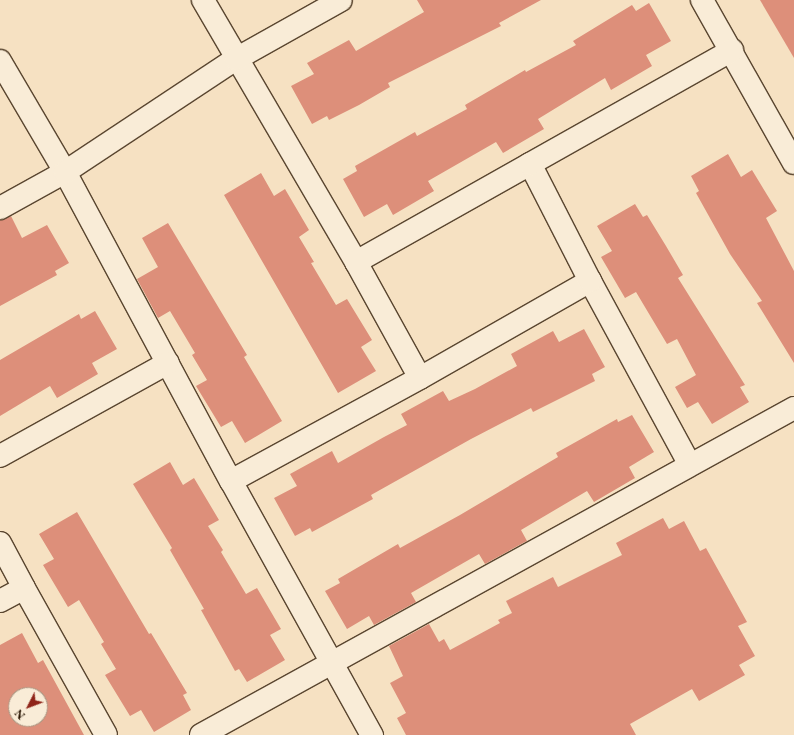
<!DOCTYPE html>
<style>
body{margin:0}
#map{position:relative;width:794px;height:735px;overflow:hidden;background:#f6e1c2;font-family:"EB Garamond",serif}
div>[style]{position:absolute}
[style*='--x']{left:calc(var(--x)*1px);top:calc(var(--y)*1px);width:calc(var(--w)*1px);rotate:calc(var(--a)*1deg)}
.building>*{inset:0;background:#dd8f7a}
.roads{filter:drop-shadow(1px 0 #5a4630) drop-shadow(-1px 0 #5a4630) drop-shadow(0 1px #5a4630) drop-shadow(0 -1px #5a4630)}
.minor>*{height:22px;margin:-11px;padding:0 11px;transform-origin:11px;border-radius:11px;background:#f9ecd7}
span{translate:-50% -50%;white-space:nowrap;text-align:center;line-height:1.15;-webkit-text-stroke:3px #f9ecd7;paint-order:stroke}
.north{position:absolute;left:8px;top:687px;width:40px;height:40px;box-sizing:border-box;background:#f9ecd7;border:1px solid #a59581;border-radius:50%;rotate:228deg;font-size:11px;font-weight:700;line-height:16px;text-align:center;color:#261300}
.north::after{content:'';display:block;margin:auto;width:14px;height:18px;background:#8f2418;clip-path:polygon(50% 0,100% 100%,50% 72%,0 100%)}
</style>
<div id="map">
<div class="building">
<div style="clip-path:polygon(417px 0,541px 0,499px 23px,501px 26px,388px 83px,390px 87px,359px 105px,329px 120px,327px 116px,312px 124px,291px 86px,314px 74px,307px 63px,349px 40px,356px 51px,424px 12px)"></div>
<div style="clip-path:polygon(760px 0,794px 0,794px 58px)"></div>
<div style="clip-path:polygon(649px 3px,671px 41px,646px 55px,652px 66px,611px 90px,605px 78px,538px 119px,544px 129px,503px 153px,496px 142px,428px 181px,434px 191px,393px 215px,387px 204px,364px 217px,343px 179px,357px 171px,355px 166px,415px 132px,417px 136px,467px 109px,465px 105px,525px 70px,526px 72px,576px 45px,573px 41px,632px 5px,636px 11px)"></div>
<div style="clip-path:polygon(728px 154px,741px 177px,752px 170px,777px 211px,766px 218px,794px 271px,794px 363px,757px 303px,762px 301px,730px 254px,696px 193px,699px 191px,691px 176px)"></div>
<div style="clip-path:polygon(261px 173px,274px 196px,285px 189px,309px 230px,299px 237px,314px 262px,311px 263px,336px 305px,347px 299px,372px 340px,361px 347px,376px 371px,338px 393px,224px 195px)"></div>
<div style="clip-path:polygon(635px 204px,643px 217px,647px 215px,666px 246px,683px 275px,678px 278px,745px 385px,740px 387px,749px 402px,712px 424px,698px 402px,687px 408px,675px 387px,696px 375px,677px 339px,667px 344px,636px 292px,625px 298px,601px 257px,612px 251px,597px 226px)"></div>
<div style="clip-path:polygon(11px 216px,22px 238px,47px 225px,69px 263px,55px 271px,57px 275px,0 306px,0 220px)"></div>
<div style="clip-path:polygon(168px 223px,247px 355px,244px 357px,282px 421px,245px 443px,232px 421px,221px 427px,196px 386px,207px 380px,192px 355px,195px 353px,170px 311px,158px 318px,137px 279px,158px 267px,142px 238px)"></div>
<div style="clip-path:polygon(95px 311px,117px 349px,92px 363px,98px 374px,57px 398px,50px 386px,0 416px,0 360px,79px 314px,81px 319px)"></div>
<div style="clip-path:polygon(584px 329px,605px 367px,592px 374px,595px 381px,533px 412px,531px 408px,471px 439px,371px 495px,373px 499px,312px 532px,310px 528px,295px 536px,274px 498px,297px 486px,290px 474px,332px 451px,338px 463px,384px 437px,407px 425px,401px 414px,443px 391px,449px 401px,475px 389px,517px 366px,511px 354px,553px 331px,559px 342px)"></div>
<div style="clip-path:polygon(632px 415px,654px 452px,629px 467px,635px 478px,594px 502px,587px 491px,521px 530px,527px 541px,523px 543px,485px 564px,479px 554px,411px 593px,416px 602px,374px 625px,369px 616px,347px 629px,325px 591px,340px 583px,338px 579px,398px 544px,400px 548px,460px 515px,558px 457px,556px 453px,617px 419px,618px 422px)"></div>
<div style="clip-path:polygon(170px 462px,183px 485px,194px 478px,219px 520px,208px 526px,223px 550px,221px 552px,246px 594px,257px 588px,281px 629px,270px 635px,285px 660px,247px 682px,239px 669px,235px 671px,201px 610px,204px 609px,170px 550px,172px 548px,133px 484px)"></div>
<div style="clip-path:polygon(77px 512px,149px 634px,151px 633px,187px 693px,183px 695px,191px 710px,154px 732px,141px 710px,130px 716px,105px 675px,116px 669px,101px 644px,104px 642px,79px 600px,68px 607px,43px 565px,54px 559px,39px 534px)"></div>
<div style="clip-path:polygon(663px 518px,669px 529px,684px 521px,700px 551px,706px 548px,747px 622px,738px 626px,755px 656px,739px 665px,745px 675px,699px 701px,692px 689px,630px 724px,636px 735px,406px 735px,397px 718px,406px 713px,390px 683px,403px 676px,389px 646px,429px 624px,439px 642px,444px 639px,450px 650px,500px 623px,498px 620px,512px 613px,506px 601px,553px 577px,558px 587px,622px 555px,616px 543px)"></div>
<div style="clip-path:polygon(evenodd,22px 633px,38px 663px,43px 660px,84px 735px,0 735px,0 645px,22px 633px,16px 695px,40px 695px,40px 719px,16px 719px,16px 695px)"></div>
</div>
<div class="roads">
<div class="minor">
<div style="--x:203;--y:0;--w:303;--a:59.7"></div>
<div style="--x:356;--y:262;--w:132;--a:61.1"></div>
<div style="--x:420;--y:378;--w:196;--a:-29.7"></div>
<div style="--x:590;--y:281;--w:209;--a:61.5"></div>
<div style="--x:702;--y:0;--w:187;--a:60.6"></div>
<div style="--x:0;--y:61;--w:129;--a:59.6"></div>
<div style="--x:65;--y:172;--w:351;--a:61.8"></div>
<div style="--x:231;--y:481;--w:291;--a:61"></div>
<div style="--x:0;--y:208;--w:74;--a:-29"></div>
<div style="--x:65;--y:172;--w:205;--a:-33.5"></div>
<div style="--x:236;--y:59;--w:120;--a:-29.3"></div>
<div style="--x:356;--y:262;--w:200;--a:-29.4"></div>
<div style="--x:590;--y:281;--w:131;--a:-117.1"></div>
<div style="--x:530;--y:164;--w:232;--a:-29.4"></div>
<div style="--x:0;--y:456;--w:192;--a:-29"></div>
<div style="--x:231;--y:481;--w:215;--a:-28.6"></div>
<div style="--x:0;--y:543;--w:51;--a:61.9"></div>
<div style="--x:0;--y:601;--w:27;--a:-28"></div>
<div style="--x:24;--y:588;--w:168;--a:60.8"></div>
<div style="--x:201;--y:735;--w:677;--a:-28.87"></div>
</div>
</div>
<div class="north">N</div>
</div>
